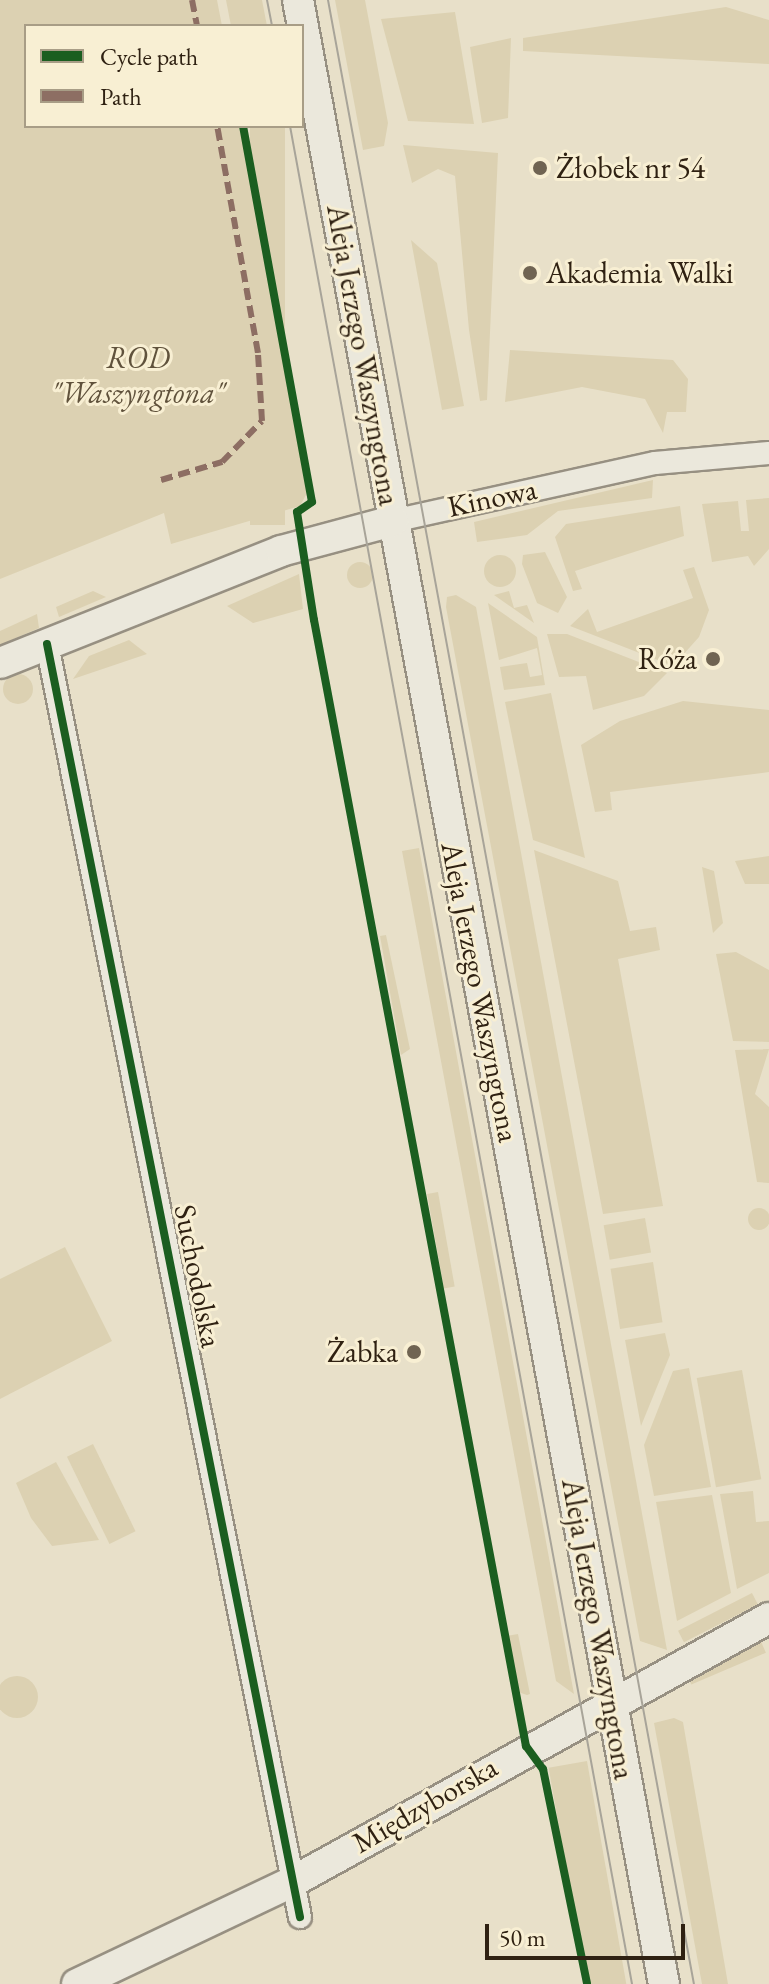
<!DOCTYPE html>
<meta charset="utf-8">
<style>
body{margin:0}
#map{position:relative;width:769px;height:1984px;overflow:hidden;background:#e8e0c9;font-family:"EB Garamond",serif}
div>[style]{position:absolute}
[style*='--x']{left:calc(var(--x)*1px);top:calc(var(--y)*1px);width:calc(var(--w)*1px);rotate:calc(var(--a)*1deg)}
.green>*{inset:0;background:#dcd1b2;transform-origin:0 0}
.round{border-radius:50%}
.roads{filter:drop-shadow(2px 0 #979082) drop-shadow(-2px 0 #979082) drop-shadow(0 2px #979082) drop-shadow(0 -2px #979082)}
.street>*{height:22px;margin:-11px;padding:0 11px;transform-origin:11px;border-radius:11px;background:#ebe8dc}
.secondary>*{height:30px;margin:-15px;padding:0 15px;transform-origin:15px;border-radius:15px;background:#ebe8dc}
.tram>*{height:2px;margin:-1px;padding:0 1px;transform-origin:1px;border-radius:1px;background:#a8a499}
.quiet>*{height:6px;margin-top:-3px;transform-origin:0;background:repeating-linear-gradient(90deg,#8d6e63 0 12px,transparent 0 18px)}
.cycleway>*{height:8px;margin:-4px;padding:0 4px;transform-origin:4px;border-radius:4px;background:#1b5e20}
.dots>*{width:22px;height:22px;translate:-50% -50%;box-sizing:border-box;border:4px solid #f8efd3;border-radius:50%}
span{translate:-50% -50%;white-space:nowrap;text-align:center;line-height:1.15;-webkit-text-stroke:6px #f8efd3;paint-order:stroke}
.poi-label{font-size:30px;color:#2f2112}
.left{translate:0 -50%;text-align:left}
.right{translate:-100% -50%;text-align:right}
.street-label{font-size:30px;color:#2f2112}
.park-label{font-size:30px;color:#60523c;font-style:italic}
.legend{position:absolute;left:24px;top:24px;width:280px;height:104px;box-sizing:border-box;background:#f8efd3;border:2px solid #a89d86;margin:0;padding:10px 14px;list-style:none;font-size:24px;color:#2f2112}
.legend li{display:flex;align-items:center;gap:16px;height:40px}
.legend b{width:40px;border:2px solid #a89d86}
.scale{position:absolute;left:485px;top:1924px;width:200px;height:36px;box-sizing:border-box;border:4px solid #2f2112;border-top:0;padding-left:10px;font-size:24px;line-height:28px;white-space:nowrap;color:#2f2112;-webkit-text-stroke:6px #f8efd3;paint-order:stroke}
</style>
<div id="map">
<div class="green">
<div style="clip-path:polygon(0 0,217px 0,222px 26px,26px 26px,26px 126px,240px 126px,307px 493px,300px 506px,171px 544px,164px 513px,0 579px)"></div>
<div style="clip-path:polygon(226px 0,262px 0,267px 26px,231px 26px)"></div>
<div style="clip-path:polygon(335px 0,365px 0,388px 123px,384px 146px,363px 150px)"></div>
<div style="clip-path:polygon(726px 7px,769px 20px,769px 64px,523px 51px,523px 38px)"></div>
<div style="clip-path:polygon(455px 12px,474px 124px,408px 121px,381px 19px)"></div>
<div style="clip-path:polygon(511px 38px,508px 118px,482px 123px,470px 47px)"></div>
<div style="left:250px;top:126px;width:35px;height:399px"></div>
<div style="clip-path:polygon(403px 145px,498px 153px,487px 400px,480px 401px,469px 330px,455px 176px,438px 169px,412px 183px)"></div>
<div style="clip-path:polygon(411px 240px,437px 263px,464px 406px,442px 410px)"></div>
<div style="clip-path:polygon(510px 350px,673px 360px,688px 379px,686px 412px,667px 412px,663px 433px,645px 399px,582px 387px,505px 402px)"></div>
<div style="clip-path:polygon(653px 480px,652px 498px,558px 511px,527px 535px,477px 542px,474px 522px)"></div>
<div style="clip-path:polygon(769px 498px,769px 549px,754px 566px,748px 556px,712px 562px,702px 504px,738px 501px,741px 531px,749px 531px,746px 500px)"></div>
<div style="clip-path:polygon(680px 506px,684px 536px,575px 571px,582px 589px,573px 591px,555px 537px,566px 524px)"></div>
<div style="clip-path:polygon(545px 552px,567px 597px,558px 613px,537px 603px,522px 564px,523px 555px)"></div>
<div class="round" style="left:484px;top:555px;width:32px;height:32px"></div>
<div class="round" style="left:347px;top:562px;width:26px;height:26px"></div>
<div style="clip-path:polygon(694px 567px,709px 610px,699px 637px,673px 666px,570px 626px,588px 609px,597px 632px,693px 598px,683px 570px)"></div>
<div style="clip-path:polygon(299px 574px,303px 609px,253px 623px,227px 606px)"></div>
<div style="clip-path:polygon(93px 591px,106px 597px,59px 617px,56px 607px)"></div>
<div style="clip-path:polygon(509px 591px,514px 608px,527px 605px,534px 623px,494px 595px)"></div>
<div style="clip-path:polygon(456px 595px,476px 607px,667px 1650px,640px 1641px,446px 607px,447px 597px)"></div>
<div style="clip-path:polygon(488px 603px,537px 637px,545px 685px,504px 690px,500px 667px,527px 663px,530px 677px,542px 675px,537px 648px,499px 660px)"></div>
<div style="clip-path:polygon(37px 614px,39px 628px,0 645px,0 631px)"></div>
<div style="clip-path:polygon(547px 634px,567px 634px,667px 673px,644px 696px,593px 710px,586px 676px,559px 677px)"></div>
<div style="clip-path:polygon(129px 640px,147px 654px,73px 679px,89px 656px)"></div>
<div class="round" style="left:3px;top:674px;width:30px;height:30px"></div>
<div style="clip-path:polygon(551px 693px,585px 858px,533px 840px,505px 702px)"></div>
<div style="clip-path:polygon(683px 701px,769px 710px,769px 772px,610px 792px,612px 810px,595px 812px,581px 745px,620px 721px)"></div>
<div style="clip-path:polygon(419px 848px,450px 1019px,574px 1694px,556px 1681px,402px 851px)"></div>
<div style="clip-path:polygon(534px 850px,618px 881px,630px 931px,656px 927px,660px 950px,618px 959px,663px 1206px,603px 1214px)"></div>
<div style="clip-path:polygon(769px 856px,769px 884px,745px 884px,735px 861px)"></div>
<div style="clip-path:polygon(702px 867px,714px 871px,723px 923px,713px 933px)"></div>
<div style="clip-path:polygon(386px 935px,410px 1049px,401px 1055px,380px 936px)"></div>
<div style="clip-path:polygon(736px 952px,769px 970px,769px 1042px,733px 1041px,716px 954px)"></div>
<div style="clip-path:polygon(769px 1049px,755px 1094px,769px 1107px,769px 1183px,757px 1182px,735px 1050px)"></div>
<div style="left:438px;top:1192px;width:96px;height:11px;rotate:80deg"></div>
<div class="round" style="left:748px;top:1208px;width:22px;height:22px"></div>
<div style="left:645px;top:1218px;width:35px;height:42px;rotate:80deg"></div>
<div style="clip-path:polygon(65px 1247px,112px 1341px,0 1399px,0 1279px)"></div>
<div style="left:653px;top:1262px;width:61px;height:43px;rotate:81deg"></div>
<div style="clip-path:polygon(665px 1333px,670px 1355px,641px 1426px,625px 1340px)"></div>
<div style="clip-path:polygon(689px 1368px,711px 1487px,654px 1496px,644px 1445px,673px 1371px)"></div>
<div style="left:742px;top:1370px;width:111px;height:46px;rotate:80deg"></div>
<div style="left:93px;top:1444px;width:97px;height:29px;rotate:64deg"></div>
<div style="clip-path:polygon(56px 1462px,99px 1540px,52px 1546px,31px 1518px,16px 1483px)"></div>
<div style="clip-path:polygon(753px 1491px,756px 1522px,769px 1521px,769px 1573px,737px 1589px,720px 1494px)"></div>
<div style="clip-path:polygon(712px 1495px,731px 1593px,677px 1621px,656px 1502px)"></div>
<div style="left:752px;top:1593px;width:13px;height:83px;rotate:63deg"></div>
<div style="clip-path:polygon(518px 1634px,530px 1694px,527px 1695px,518px 1692px,507px 1636px)"></div>
<div style="left:760px;top:1639px;width:15px;height:81px;rotate:67deg"></div>
<div class="round" style="left:-4px;top:1676px;width:42px;height:42px"></div>
<div style="clip-path:polygon(674px 1718px,683px 1722px,728px 1984px,702px 1984px,654px 1723px)"></div>
<div style="left:587px;top:1761px;width:227px;height:39px;rotate:80deg"></div>
</div>
<div class="roads">
<div class="street">
<div style="--x:393;--y:521;--w:268;--a:-12.5"></div>
<div style="--x:655;--y:463;--w:114;--a:-5"></div>
<div style="--x:47;--y:644;--w:1298;--a:78.76"></div>
</div>
<div class="secondary">
<div style="--x:298;--y:0;--w:2017;--a:79.55"></div>
<div style="--x:0;--y:663;--w:302;--a:-21.7"></div>
<div style="--x:281;--y:551;--w:116;--a:-15"></div>
<div style="--x:77;--y:1984;--w:238;--a:-25.4"></div>
<div style="--x:292;--y:1882;--w:545;--a:-28.96"></div>
</div>
</div>
<div class="tram">
<div style="--x:267;--y:0;--w:26;--a:79"></div>
<div style="--x:328;--y:0;--w:2017;--a:79.55"></div>
<div style="--x:290;--y:126;--w:1889;--a:79.57"></div>
</div>
<div class="quiet">
<div style="--x:192;--y:0;--w:26;--a:79"></div>
<div style="--x:161;--y:480;--w:64;--a:-16.4"></div>
<div style="--x:222;--y:462;--w:57;--a:-45.7"></div>
<div style="--x:262;--y:421;--w:68;--a:-93.4"></div>
<div style="--x:258;--y:353;--w:231;--a:-100.2"></div>
</div>
<div class="cycleway">
<div style="--x:243;--y:126;--w:382;--a:79.6"></div>
<div style="--x:312;--y:502;--w:18;--a:146"></div>
<div style="--x:297;--y:512;--w:109;--a:81.1"></div>
<div style="--x:314;--y:620;--w:1146;--a:79.34"></div>
<div style="--x:526;--y:1746;--w:29;--a:54"></div>
<div style="--x:543;--y:1769;--w:219;--a:78.4"></div>
<div style="--x:47;--y:644;--w:1298;--a:78.76"></div>
</div>
<div class="dots">
<div style="left:540px;top:168px;background:#706452"></div>
<div style="left:530px;top:273px;background:#706452"></div>
<div style="left:713px;top:659px;background:#706452"></div>
<div style="left:414px;top:1352px;background:#706452"></div>
</div>
<div class="poi-label">
<span class="left" style="left:556px;top:168px">Żłobek nr 54</span>
<span class="left" style="left:546px;top:273px">Akademia Walki</span>
<span class="right" style="left:697px;top:659px">Róża</span>
<span class="right" style="left:398px;top:1352px">Żabka</span>
</div>
<div class="street-label">
<span style="left:363px;top:355px;rotate:80deg">Aleja Jerzego Waszyngtona</span>
<span style="left:492px;top:498px;rotate:-12deg">Kinowa</span>
<span style="left:480px;top:992px;rotate:79deg">Aleja Jerzego Waszyngtona</span>
<span style="left:198px;top:1276px;rotate:79deg">Suchodolska</span>
<span style="left:598px;top:1629px;rotate:80deg">Aleja Jerzego Waszyngtona</span>
<span style="left:425px;top:1805px;rotate:-30deg">Międzyborska</span>
</div>
<div class="park-label">
<span style="left:138px;top:375px">ROD<br>"Waszyngtona"</span>
</div>
<ul class="legend">
<li><b style="height:10px;background:#1b5e20"></b>Cycle path</li>
<li><b style="height:10px;background:#8d6e63"></b>Path</li>
</ul>
<div class="scale">50 m</div>
</div>
